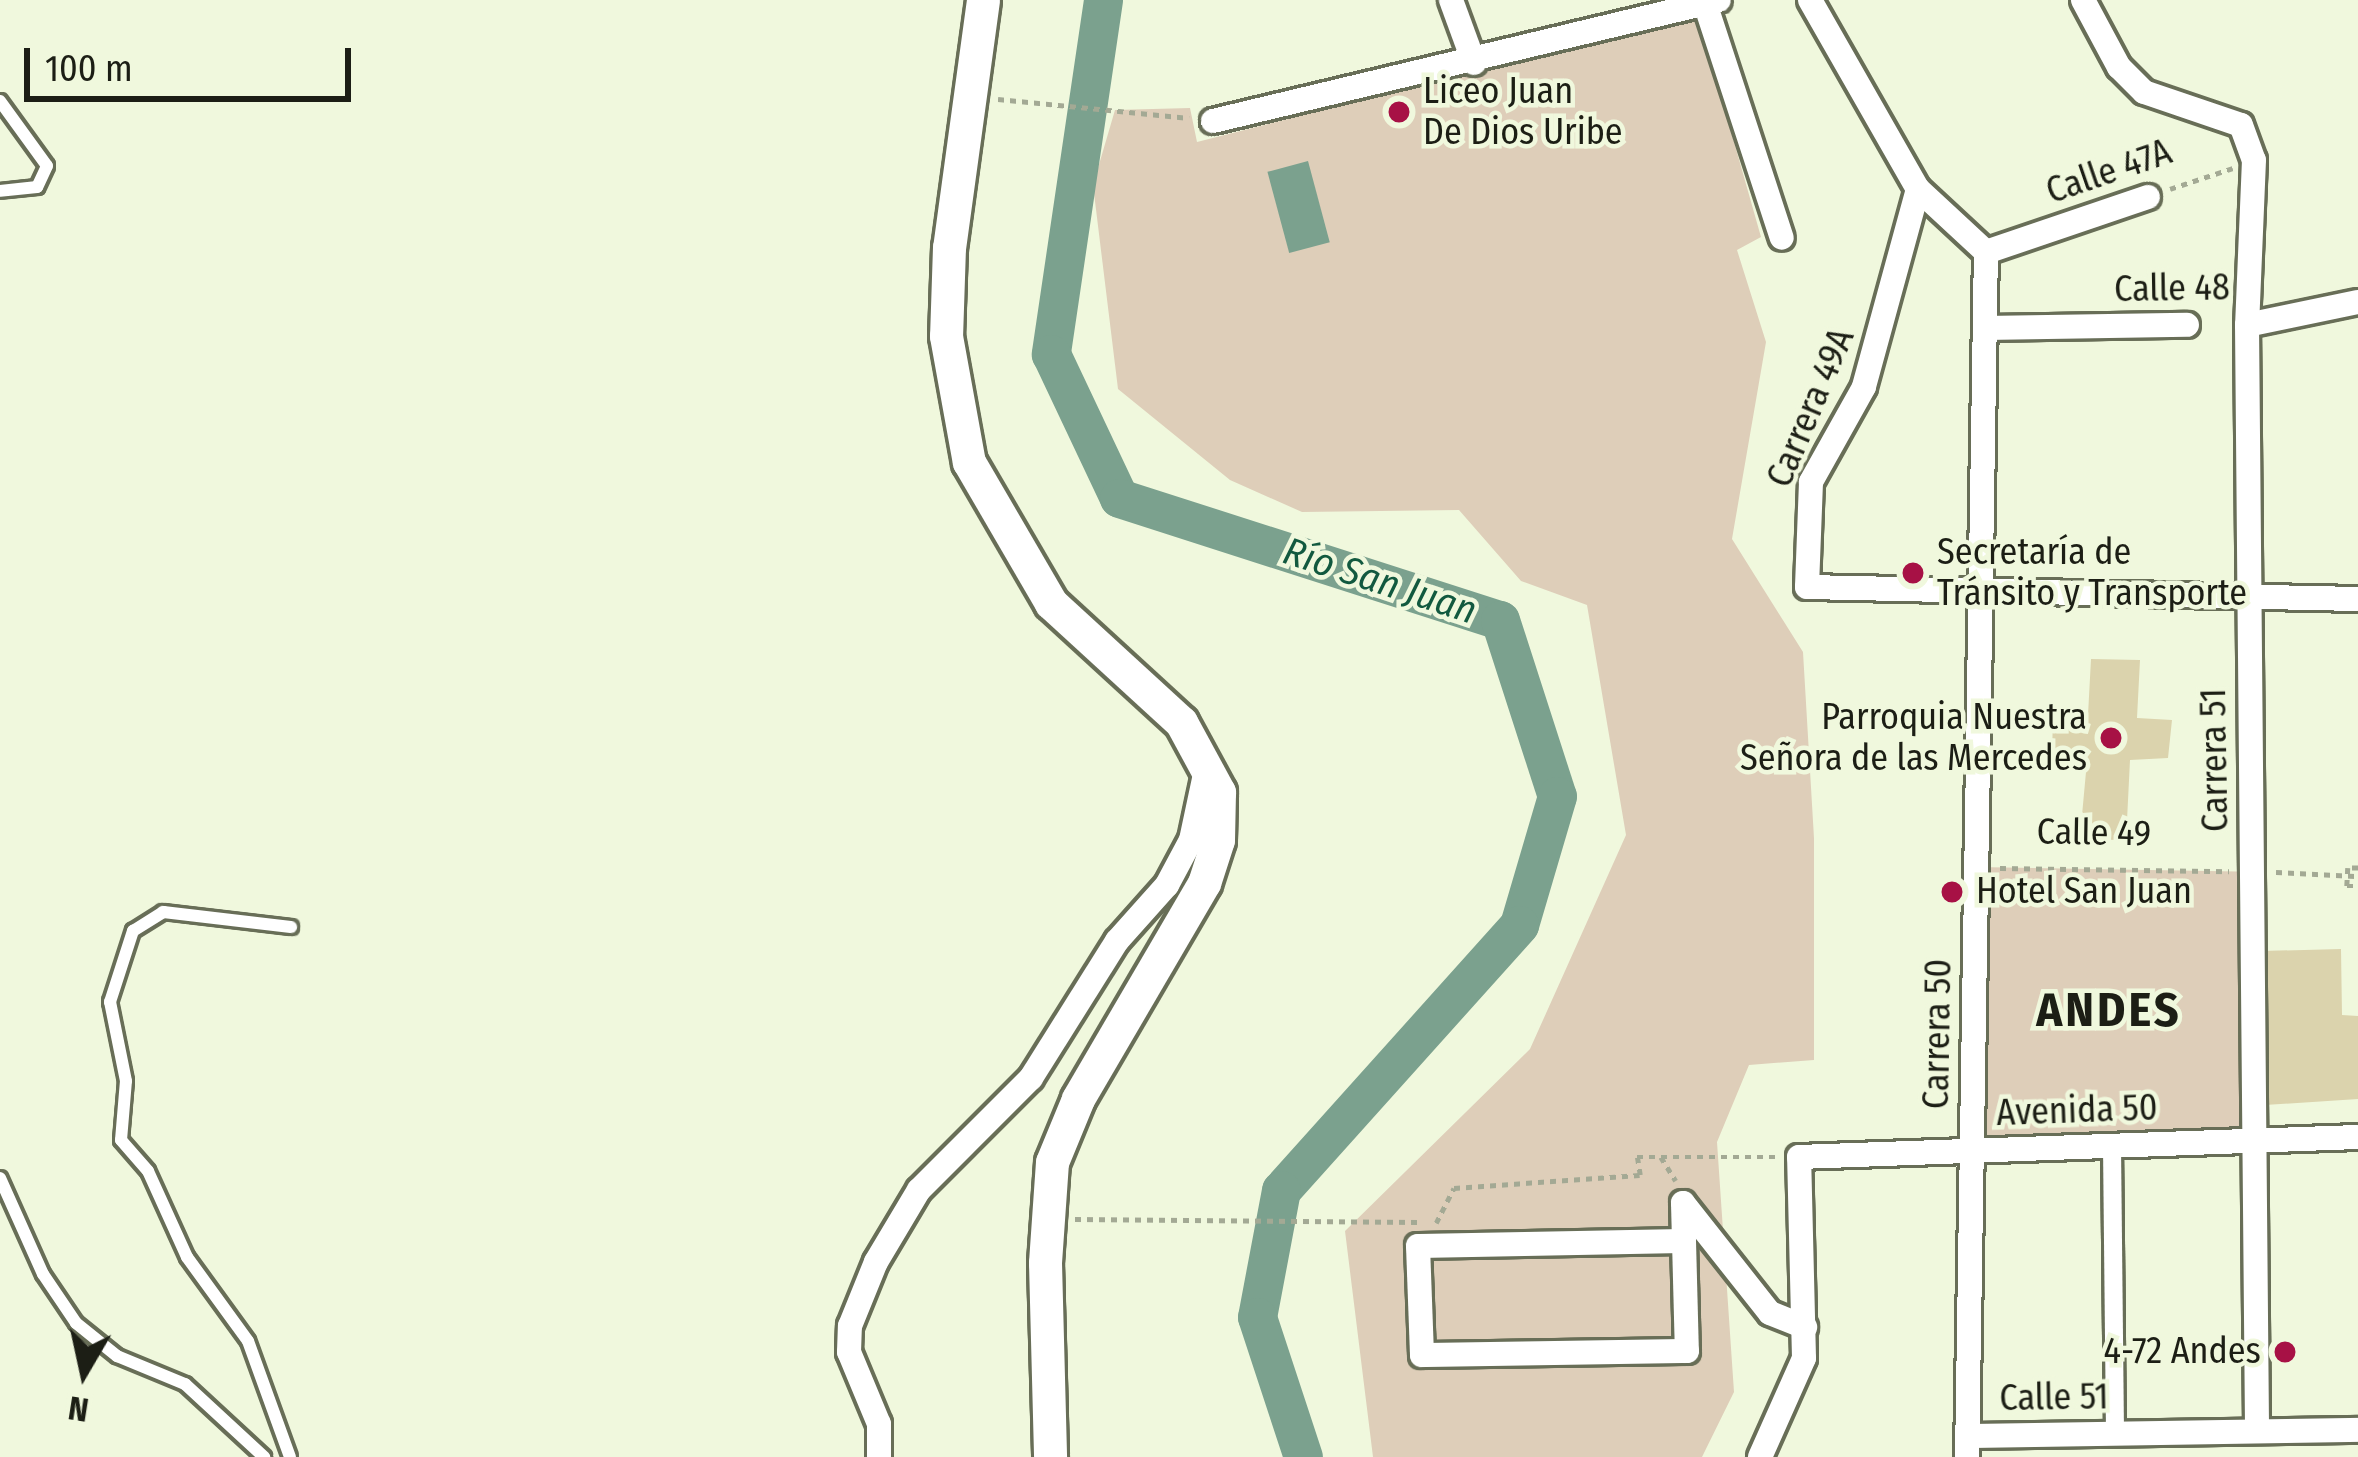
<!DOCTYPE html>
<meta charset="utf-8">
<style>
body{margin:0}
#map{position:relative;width:2358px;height:1457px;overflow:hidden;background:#f0f8dd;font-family:"Fira Sans Condensed",sans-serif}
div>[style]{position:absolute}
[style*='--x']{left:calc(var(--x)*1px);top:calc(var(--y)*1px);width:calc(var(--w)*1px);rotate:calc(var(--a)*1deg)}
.green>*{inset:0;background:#deceb9;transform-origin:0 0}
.water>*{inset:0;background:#7ba18e;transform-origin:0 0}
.river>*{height:39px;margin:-19.5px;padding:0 19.5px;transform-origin:19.5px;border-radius:19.5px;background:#7ba18e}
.building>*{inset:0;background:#dbd3ad}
.path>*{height:4.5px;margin-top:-2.25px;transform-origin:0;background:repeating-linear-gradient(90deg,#a3a994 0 6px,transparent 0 12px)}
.roads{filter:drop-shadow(3px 0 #686e57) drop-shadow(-3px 0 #686e57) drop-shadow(0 3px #686e57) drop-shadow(0 -3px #686e57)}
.service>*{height:12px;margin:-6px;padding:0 6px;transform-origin:6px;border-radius:6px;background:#fff}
.pedestrian>*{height:18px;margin:-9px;padding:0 9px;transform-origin:9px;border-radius:9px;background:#fff}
.minor>*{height:24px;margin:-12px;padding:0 12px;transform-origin:12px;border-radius:12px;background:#fff}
.secondary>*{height:33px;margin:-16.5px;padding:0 16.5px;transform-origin:16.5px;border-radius:16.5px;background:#fff}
.dots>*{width:33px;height:33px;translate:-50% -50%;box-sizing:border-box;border:6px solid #f0f8dd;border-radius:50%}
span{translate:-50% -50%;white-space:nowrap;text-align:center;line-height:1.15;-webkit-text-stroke:9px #f0f8dd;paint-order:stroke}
.poi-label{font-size:36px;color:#1c1e15}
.left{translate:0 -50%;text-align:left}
.right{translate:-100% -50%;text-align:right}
.street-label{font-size:36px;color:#1c1e15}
.water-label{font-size:39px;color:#12593f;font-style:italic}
.district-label{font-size:48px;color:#1c1e15;font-weight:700;letter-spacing:3px}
.north{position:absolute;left:24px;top:1313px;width:120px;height:120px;-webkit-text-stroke:9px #f0f8dd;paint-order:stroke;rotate:189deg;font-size:33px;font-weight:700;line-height:48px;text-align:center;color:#1c1e15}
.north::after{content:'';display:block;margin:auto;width:42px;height:54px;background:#1c1e15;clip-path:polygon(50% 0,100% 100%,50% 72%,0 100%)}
.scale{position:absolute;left:24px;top:48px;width:327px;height:54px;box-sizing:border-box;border:6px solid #1c1e15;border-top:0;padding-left:15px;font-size:36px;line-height:42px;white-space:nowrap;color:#1c1e15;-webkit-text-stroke:9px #f0f8dd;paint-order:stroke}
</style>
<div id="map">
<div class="green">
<div style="clip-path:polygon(1698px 15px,1761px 237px,1737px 250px,1766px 342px,1732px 539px,1803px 652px,1814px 838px,1814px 1060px,1749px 1065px,1717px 1142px,1734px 1392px,1702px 1457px,1373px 1457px,1345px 1231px,1530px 1049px,1626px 835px,1587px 605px,1521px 581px,1459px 510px,1302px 512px,1230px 480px,1118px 389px,1093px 185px,1115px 110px,1190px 108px,1197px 142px)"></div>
<div style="left:1977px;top:867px;width:275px;height:284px;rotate:1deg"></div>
</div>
<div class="water">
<div style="left:1308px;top:161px;width:84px;height:42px;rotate:75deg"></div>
</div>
<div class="river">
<div style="--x:1103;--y:0;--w:358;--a:98.4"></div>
<div style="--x:1051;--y:354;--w:159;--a:64.7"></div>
<div style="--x:1119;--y:498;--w:400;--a:17.8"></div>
<div style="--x:1500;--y:620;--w:185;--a:72.1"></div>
<div style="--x:1557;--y:796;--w:134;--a:106.4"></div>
<div style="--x:1519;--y:925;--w:356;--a:131.9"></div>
<div style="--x:1281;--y:1190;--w:129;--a:100.7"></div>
<div style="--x:1257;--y:1317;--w:147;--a:71.8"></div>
</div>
<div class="building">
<div style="clip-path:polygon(2091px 659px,2140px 660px,2137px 718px,2172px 720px,2168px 758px,2130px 760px,2126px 841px,2080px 837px,2087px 761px,2052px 757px,2053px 714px,2088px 715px)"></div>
<div style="clip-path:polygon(2341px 949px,2342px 1015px,2358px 1016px,2358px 1099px,2265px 1105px,2261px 951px)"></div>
</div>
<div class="path">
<div style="--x:998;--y:99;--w:192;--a:5.7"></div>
<div style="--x:2170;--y:189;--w:66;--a:-18.4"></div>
<div style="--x:2000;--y:868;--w:229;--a:0.8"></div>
<div style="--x:2358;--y:868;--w:10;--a:180"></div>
<div style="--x:2348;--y:868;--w:18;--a:93"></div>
<div style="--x:2347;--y:886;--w:11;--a:0"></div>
<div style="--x:2276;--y:872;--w:79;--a:2.9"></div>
<div style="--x:1661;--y:1157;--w:28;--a:58"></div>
<div style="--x:1075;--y:1219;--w:343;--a:0.5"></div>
<div style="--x:1436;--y:1223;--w:39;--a:-63"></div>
<div style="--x:1454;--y:1188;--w:186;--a:-4"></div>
<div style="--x:1640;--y:1175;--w:18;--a:-99"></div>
<div style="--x:1637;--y:1157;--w:139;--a:0"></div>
</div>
<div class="roads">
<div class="service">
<div style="--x:0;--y:101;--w:80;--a:54.1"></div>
<div style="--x:47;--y:166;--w:23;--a:115"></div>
<div style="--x:37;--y:187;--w:37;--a:174"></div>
<div style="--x:0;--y:1178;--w:105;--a:65.9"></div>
<div style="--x:43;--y:1274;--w:59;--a:56"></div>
<div style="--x:76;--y:1323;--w:53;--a:38.8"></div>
<div style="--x:117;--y:1356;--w:74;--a:22.4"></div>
<div style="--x:185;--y:1384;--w:108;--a:42.7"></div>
<div style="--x:290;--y:1457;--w:123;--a:-109.9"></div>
<div style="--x:248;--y:1341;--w:104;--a:-126"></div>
<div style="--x:187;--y:1257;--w:94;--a:-114.4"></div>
<div style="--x:148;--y:1171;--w:41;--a:-131.1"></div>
<div style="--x:121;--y:1140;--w:59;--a:-85.2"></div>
<div style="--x:126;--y:1081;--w:81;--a:-101.4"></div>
<div style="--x:110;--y:1002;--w:75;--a:-72.1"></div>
<div style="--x:133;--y:931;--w:36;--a:-32"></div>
<div style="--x:163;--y:912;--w:129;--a:6.7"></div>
</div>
<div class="pedestrian">
<div style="--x:2112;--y:1146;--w:288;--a:89.4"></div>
</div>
<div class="minor">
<div style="--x:1451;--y:0;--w:67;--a:69.9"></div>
<div style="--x:1704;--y:0;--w:250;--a:71.9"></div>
<div style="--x:1810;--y:0;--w:218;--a:60.3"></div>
<div style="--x:1918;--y:189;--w:93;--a:42.8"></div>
<div style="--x:2083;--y:0;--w:76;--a:61.8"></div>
<div style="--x:2119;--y:67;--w:35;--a:45"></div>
<div style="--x:2144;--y:92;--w:102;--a:18.8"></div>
<div style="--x:2241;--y:125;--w:37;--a:70"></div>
<div style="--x:2254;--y:160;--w:165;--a:92.4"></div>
<div style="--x:2247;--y:325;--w:1106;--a:89.48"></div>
<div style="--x:1213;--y:121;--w:520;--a:-13.45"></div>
<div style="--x:1918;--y:189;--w:205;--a:105.3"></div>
<div style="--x:1864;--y:387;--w:109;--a:119.2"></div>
<div style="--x:1811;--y:482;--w:105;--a:92.2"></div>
<div style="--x:1807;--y:587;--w:551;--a:1.25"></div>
<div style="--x:1986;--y:252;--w:171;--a:-18.8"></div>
<div style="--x:2247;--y:325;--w:113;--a:-11.7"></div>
<div style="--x:1985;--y:328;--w:202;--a:-0.9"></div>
<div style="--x:1683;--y:1203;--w:148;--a:88.5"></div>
<div style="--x:1687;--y:1351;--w:265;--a:179.1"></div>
<div style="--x:1422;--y:1355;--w:109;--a:-92.1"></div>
<div style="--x:1418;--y:1246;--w:266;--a:-1.1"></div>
<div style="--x:1683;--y:1203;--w:140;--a:51.7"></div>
<div style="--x:1770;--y:1313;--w:38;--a:22"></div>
<div style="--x:1968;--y:1436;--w:390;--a:-0.9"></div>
<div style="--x:879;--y:1457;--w:33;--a:-90"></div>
<div style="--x:879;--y:1424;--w:78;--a:-112.6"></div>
<div style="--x:849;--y:1352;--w:26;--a:-88"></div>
<div style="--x:850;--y:1326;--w:69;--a:-67.9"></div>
<div style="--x:876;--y:1262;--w:84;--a:-59.2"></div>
<div style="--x:919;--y:1190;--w:158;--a:-45"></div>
<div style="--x:1031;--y:1078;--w:162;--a:-57.9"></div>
<div style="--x:1117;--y:941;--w:75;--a:-48.2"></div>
<div style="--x:1167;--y:885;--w:51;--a:-61.9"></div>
<div style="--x:1191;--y:840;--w:77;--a:-78"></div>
<div style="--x:1760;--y:1457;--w:108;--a:-66"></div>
<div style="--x:1804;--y:1358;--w:201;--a:-91.4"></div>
<div style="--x:1799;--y:1157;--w:559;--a:-2.05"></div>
<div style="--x:1967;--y:1457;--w:1205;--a:-89.1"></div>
</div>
<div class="secondary">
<div style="--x:983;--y:0;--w:249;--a:97.8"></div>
<div style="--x:949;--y:247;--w:89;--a:91.9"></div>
<div style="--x:946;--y:336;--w:128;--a:79.7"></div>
<div style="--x:969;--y:462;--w:163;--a:59.8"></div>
<div style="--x:1051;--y:603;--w:176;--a:42.5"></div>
<div style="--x:1181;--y:722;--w:80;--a:61.5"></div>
<div style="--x:1219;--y:792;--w:48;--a:91.2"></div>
<div style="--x:1218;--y:840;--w:45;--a:108"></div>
<div style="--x:1204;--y:883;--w:250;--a:120.3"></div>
<div style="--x:1078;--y:1099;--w:68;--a:112.4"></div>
<div style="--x:1052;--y:1162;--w:101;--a:94"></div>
<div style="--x:1045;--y:1263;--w:194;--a:88.5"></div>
</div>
</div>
<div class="dots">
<div style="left:1399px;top:112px;background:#a71145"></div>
<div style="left:1913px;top:573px;background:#a71145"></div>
<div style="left:2111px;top:738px;background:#a71145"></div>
<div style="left:1952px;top:892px;background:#a71145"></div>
<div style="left:2285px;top:1352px;background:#a71145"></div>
</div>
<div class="poi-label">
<span class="left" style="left:1423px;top:112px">Liceo Juan<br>De Dios Uribe</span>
<span class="left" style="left:1937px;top:573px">Secretaría de<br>Tránsito y Transporte</span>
<span class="right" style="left:2087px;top:738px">Parroquia Nuestra<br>Señora de las Mercedes</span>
<span class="left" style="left:1976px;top:892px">Hotel San Juan</span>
<span class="right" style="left:2261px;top:1352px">4-72 Andes</span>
</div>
<div class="street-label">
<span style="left:2109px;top:172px;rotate:-19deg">Calle 47A</span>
<span style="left:2172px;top:289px;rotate:-1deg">Calle 48</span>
<span style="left:1811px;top:408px;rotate:-67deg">Carrera 49A</span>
<span style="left:2215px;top:760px;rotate:-91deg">Carrera 51</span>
<span style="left:2094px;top:833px;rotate:1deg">Calle 49</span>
<span style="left:1938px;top:1034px;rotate:-89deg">Carrera 50</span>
<span style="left:2077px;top:1111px;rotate:-2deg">Avenida 50</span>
<span style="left:2054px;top:1398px;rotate:-1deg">Calle 51</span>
</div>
<div class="water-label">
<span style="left:1380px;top:581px;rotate:18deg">Río San Juan</span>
</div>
<div class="district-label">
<span style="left:2109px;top:1011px">ANDES</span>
</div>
<div class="north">N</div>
<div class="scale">100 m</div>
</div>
